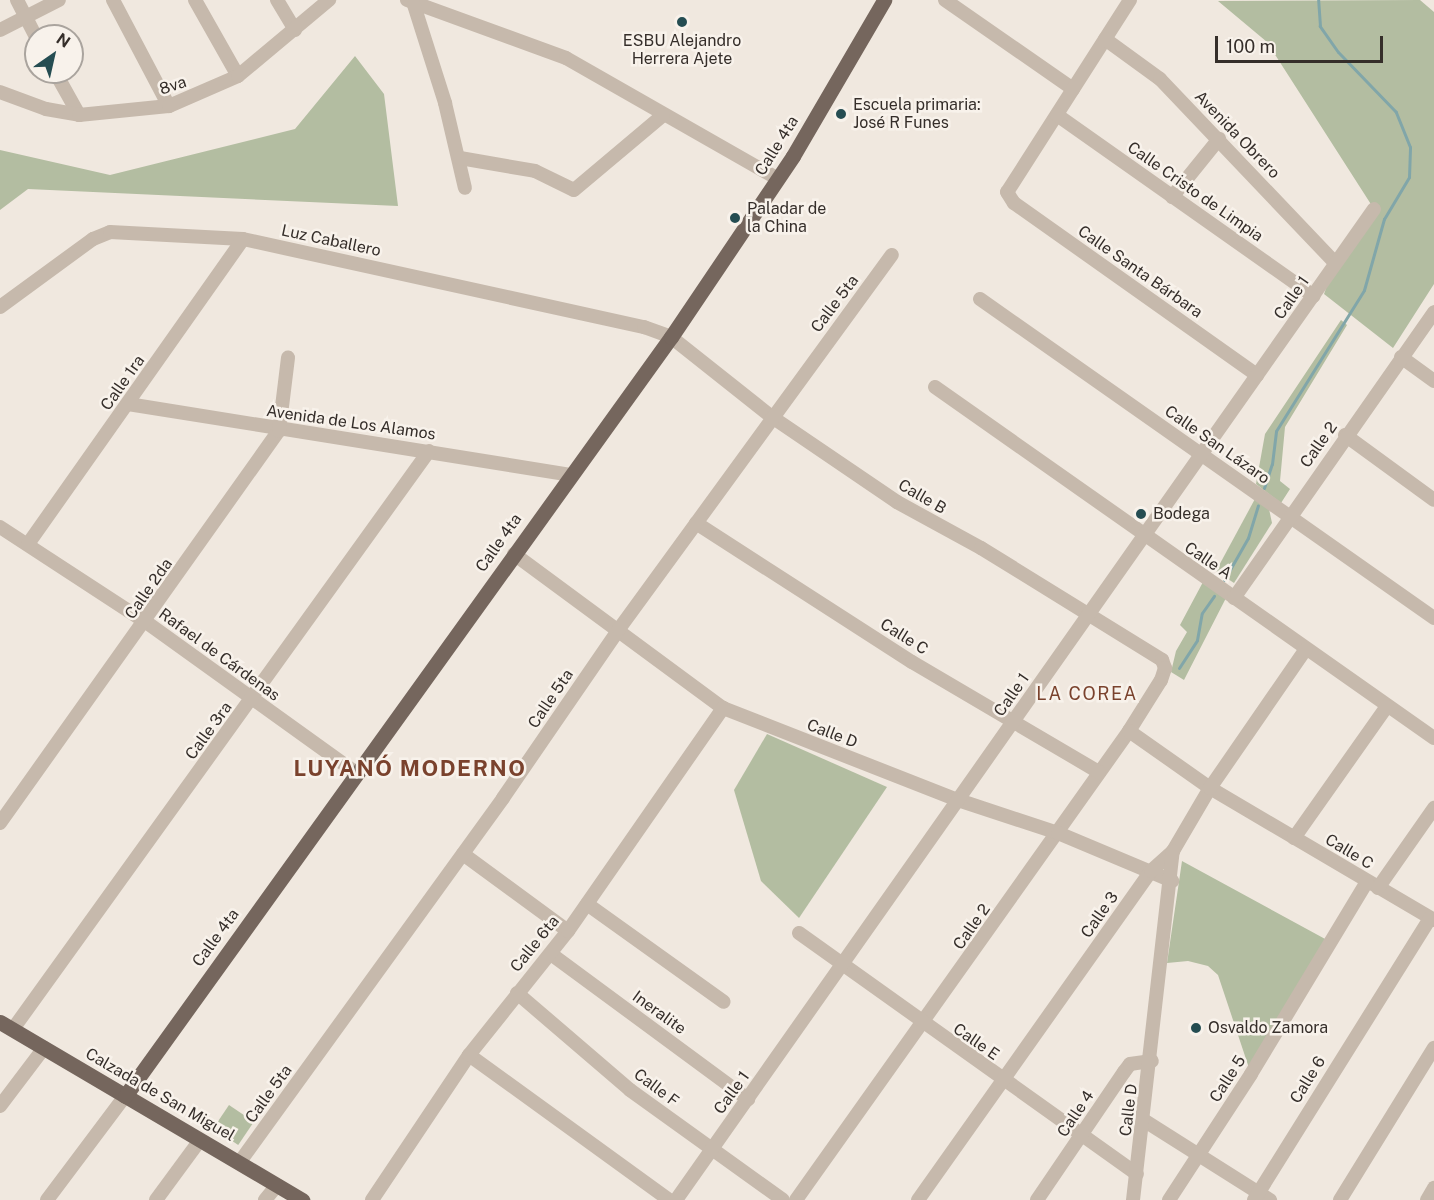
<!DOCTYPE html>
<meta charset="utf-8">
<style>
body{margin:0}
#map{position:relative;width:1434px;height:1200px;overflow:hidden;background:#f0e8df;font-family:"Public Sans",sans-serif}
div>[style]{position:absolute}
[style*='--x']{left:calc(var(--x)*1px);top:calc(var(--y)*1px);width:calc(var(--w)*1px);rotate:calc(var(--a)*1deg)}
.green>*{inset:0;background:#b3bda1;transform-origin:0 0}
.stream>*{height:3px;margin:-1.5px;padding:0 1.5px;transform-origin:1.5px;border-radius:1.5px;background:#81a6a9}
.minor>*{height:14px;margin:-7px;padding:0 7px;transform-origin:7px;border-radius:7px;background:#c6b9ac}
.major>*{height:15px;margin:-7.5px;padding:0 7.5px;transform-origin:7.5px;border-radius:7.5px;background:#75665d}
.dots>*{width:16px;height:16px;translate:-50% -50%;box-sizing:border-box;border:3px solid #f8f2eb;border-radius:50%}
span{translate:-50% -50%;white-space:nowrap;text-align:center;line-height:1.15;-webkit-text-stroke:5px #f8f2eb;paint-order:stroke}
.poi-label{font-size:16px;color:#352e2a}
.left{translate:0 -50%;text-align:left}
.street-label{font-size:16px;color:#352e2a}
.neighbourhood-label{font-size:18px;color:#7a422d;letter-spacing:1.5px}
.district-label{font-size:22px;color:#7a422d;font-weight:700;letter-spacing:1.5px}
.north{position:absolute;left:24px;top:24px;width:60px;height:60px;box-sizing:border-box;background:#f8f2eb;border:2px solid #aaa49e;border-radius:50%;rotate:34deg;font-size:16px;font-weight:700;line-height:24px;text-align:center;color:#352e2a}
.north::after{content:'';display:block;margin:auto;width:21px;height:27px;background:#254d52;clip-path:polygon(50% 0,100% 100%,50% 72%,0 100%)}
.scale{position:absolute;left:1215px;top:36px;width:168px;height:27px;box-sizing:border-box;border:3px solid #352e2a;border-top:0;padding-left:8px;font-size:18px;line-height:21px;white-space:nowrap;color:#352e2a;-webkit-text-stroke:4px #f8f2eb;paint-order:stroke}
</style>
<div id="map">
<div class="green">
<div style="clip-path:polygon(1420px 0,1434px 12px,1434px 284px,1393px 348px,1324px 294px,1335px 263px,1374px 209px,1267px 42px,1218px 1px)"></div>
<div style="clip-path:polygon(355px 56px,384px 94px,398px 206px,28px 189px,0 210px,0 150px,110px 175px,295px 129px)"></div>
<div style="clip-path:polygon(1341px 320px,1347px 325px,1285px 427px,1280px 481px,1290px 489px,1281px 503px,1256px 484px,1265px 434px)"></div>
<div style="clip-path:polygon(1256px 497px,1269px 509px,1272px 523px,1234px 583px,1216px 571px)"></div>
<div style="clip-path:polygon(1203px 582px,1226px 598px,1184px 680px,1171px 672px,1176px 651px,1187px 632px,1180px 625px)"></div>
<div style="clip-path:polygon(767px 734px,887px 787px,799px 918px,761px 881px,734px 790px)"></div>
<div style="clip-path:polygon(1182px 861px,1327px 940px,1250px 1071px,1218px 975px,1208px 966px,1188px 961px,1167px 963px)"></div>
<div style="left:229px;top:1105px;width:30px;height:28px;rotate:34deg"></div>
</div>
<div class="stream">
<div style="--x:1264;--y:488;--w:25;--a:-72"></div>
<div style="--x:1272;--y:464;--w:33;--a:-83"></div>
<div style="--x:1276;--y:431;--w:166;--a:-58"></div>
<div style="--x:1364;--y:290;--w:74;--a:-74.3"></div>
<div style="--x:1384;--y:219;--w:49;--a:-59.2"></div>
<div style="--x:1409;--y:177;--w:30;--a:-88"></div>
<div style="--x:1410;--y:147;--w:38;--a:-112"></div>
<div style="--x:1396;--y:112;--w:83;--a:-134"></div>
<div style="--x:1338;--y:52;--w:32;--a:-125"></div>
<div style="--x:1320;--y:26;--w:26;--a:-94"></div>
<div style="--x:1224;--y:580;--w:48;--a:-60.3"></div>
<div style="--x:1248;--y:538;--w:34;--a:-73"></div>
<div style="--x:1179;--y:668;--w:33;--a:-57"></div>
<div style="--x:1197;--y:640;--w:27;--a:-80"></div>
<div style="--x:1202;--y:613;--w:21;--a:-55"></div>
</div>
<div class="minor">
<div style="--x:17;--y:0;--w:42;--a:62.8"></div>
<div style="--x:113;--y:0;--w:120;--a:62.2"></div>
<div style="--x:195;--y:0;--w:87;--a:60.5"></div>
<div style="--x:277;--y:0;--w:35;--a:59"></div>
<div style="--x:407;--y:0;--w:169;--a:20"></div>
<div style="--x:566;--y:58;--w:244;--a:29.7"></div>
<div style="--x:945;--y:0;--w:156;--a:34.8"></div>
<div style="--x:1130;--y:0;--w:228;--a:122.6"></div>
<div style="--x:1007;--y:192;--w:13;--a:58"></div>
<div style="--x:1014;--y:203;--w:298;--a:35.3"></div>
<div style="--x:414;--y:5;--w:103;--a:72.4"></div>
<div style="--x:445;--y:103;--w:87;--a:76.8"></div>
<div style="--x:0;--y:30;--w:66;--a:-27"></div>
<div style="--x:1105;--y:39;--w:68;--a:36"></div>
<div style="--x:1160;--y:79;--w:254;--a:46.4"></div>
<div style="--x:55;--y:72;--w:49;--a:60.8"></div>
<div style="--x:0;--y:92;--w:49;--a:20.3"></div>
<div style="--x:46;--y:109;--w:34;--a:10"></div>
<div style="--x:79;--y:115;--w:90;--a:-5.7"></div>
<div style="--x:169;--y:106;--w:75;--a:-23.5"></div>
<div style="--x:238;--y:76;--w:119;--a:-39.9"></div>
<div style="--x:1057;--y:115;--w:314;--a:35.2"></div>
<div style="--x:460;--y:158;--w:76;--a:9.8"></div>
<div style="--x:535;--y:171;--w:43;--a:26"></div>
<div style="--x:574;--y:190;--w:116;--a:-40.1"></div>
<div style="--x:1172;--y:197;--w:75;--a:-51"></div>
<div style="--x:980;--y:299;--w:555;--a:35.09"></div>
<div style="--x:0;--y:307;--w:115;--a:-36.2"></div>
<div style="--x:93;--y:239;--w:18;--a:-22"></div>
<div style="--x:110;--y:232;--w:133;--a:3"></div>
<div style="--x:243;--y:239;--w:411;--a:12.4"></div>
<div style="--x:644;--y:327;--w:29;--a:20"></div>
<div style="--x:671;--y:337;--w:129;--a:38.4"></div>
<div style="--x:772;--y:417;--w:151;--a:34.2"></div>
<div style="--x:897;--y:502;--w:96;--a:28.7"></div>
<div style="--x:981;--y:548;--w:213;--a:31.7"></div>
<div style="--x:1162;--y:660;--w:9;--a:69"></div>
<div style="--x:1165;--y:668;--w:13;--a:108"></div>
<div style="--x:1161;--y:680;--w:60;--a:122.1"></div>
<div style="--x:1129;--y:731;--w:575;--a:125.38"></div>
<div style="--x:1401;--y:357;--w:41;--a:36"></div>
<div style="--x:935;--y:387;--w:610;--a:35.12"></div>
<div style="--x:128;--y:404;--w:448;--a:9.1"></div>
<div style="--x:1345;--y:435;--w:110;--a:36.1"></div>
<div style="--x:696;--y:523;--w:257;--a:32.8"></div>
<div style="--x:912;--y:662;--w:217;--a:30.5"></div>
<div style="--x:0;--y:527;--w:174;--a:33.1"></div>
<div style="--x:146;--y:622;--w:259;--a:35.7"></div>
<div style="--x:28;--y:544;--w:373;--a:-54.8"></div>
<div style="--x:514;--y:554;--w:260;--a:36.4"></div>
<div style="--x:723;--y:708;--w:252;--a:21.4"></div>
<div style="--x:958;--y:800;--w:105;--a:18.3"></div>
<div style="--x:1058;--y:833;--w:124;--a:22.8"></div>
<div style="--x:1234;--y:598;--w:349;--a:-55"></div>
<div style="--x:1129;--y:731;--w:99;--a:35.1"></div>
<div style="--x:1210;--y:788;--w:260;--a:30.5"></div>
<div style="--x:0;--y:823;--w:481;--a:-54.6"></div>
<div style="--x:279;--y:431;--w:74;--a:-83"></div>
<div style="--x:1294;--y:838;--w:161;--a:-54.8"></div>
<div style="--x:463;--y:854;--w:130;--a:36.3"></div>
<div style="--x:1378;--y:888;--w:98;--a:-55"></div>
<div style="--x:587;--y:904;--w:168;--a:35.6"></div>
<div style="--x:799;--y:933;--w:415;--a:35.5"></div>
<div style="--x:551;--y:954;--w:245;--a:36.4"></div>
<div style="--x:517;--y:993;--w:149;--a:40.6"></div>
<div style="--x:630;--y:1090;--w:188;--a:35.7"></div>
<div style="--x:13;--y:1029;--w:712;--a:-54.26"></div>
<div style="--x:469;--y:1055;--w:247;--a:35.9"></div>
<div style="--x:0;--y:1106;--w:73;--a:-52.8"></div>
<div style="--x:1145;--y:1121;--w:148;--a:32.3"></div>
<div style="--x:239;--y:1163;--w:450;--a:-54.1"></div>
<div style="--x:503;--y:798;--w:205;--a:-55.5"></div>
<div style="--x:619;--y:629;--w:463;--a:-53.9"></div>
<div style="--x:47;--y:1200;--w:130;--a:-53.1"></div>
<div style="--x:156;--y:1200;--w:74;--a:-53.7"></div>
<div style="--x:265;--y:1200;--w:19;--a:-51"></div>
<div style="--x:372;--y:1200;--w:174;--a:-56.2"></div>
<div style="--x:469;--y:1055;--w:159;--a:-51.4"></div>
<div style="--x:568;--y:931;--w:272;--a:-55.2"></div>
<div style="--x:676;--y:1200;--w:1212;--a:-54.84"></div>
<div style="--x:918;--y:1200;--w:403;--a:-54.7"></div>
<div style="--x:1151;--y:871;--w:30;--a:-42"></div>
<div style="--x:1173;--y:851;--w:73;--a:-59.6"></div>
<div style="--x:1210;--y:788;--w:169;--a:-55.4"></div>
<div style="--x:1037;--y:1200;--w:155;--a:-55.8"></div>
<div style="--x:1124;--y:1072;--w:10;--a:-53"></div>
<div style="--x:1130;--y:1064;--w:22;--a:-8"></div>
<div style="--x:1133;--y:1200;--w:351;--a:-83.5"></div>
<div style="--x:1169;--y:1200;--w:150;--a:-56.9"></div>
<div style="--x:1251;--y:1074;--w:224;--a:-58.9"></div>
<div style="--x:1254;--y:1200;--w:332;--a:-58"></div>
<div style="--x:1340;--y:1200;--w:179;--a:-58.3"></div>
<div style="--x:1427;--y:1200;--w:14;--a:-60"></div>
</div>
<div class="major">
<div style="--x:0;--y:1022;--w:351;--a:30.5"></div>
<div style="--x:125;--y:1096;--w:935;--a:-54.27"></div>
<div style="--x:671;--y:337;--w:218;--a:-56"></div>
<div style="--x:793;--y:156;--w:181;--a:-59.7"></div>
</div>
<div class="dots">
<div style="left:682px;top:22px;background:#254d52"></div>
<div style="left:841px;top:114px;background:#254d52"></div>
<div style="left:735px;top:218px;background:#254d52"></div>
<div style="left:1141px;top:514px;background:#254d52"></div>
<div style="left:1196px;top:1028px;background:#254d52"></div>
</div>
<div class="poi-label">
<span style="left:682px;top:50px">ESBU Alejandro<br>Herrera Ajete</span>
<span class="left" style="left:853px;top:114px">Escuela primaria:<br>José R Funes</span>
<span class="left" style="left:747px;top:218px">Paladar de<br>la China</span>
<span class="left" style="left:1153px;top:514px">Bodega</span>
<span class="left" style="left:1208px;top:1028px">Osvaldo Zamora</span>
</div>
<div class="street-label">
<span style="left:173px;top:86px;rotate:-18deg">8va</span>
<span style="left:1237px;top:135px;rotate:46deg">Avenida Obrero</span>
<span style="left:777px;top:146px;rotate:-58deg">Calle 4ta</span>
<span style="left:1195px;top:192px;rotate:35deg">Calle Cristo de Limpia</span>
<span style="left:331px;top:241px;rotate:12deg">Luz Caballero</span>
<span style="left:1140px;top:272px;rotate:35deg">Calle Santa Bárbara</span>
<span style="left:1292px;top:298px;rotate:-55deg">Calle 1</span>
<span style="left:835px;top:304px;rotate:-53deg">Calle 5ta</span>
<span style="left:123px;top:383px;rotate:-55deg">Calle 1ra</span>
<span style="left:351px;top:423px;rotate:8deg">Avenida de Los Alamos</span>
<span style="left:1217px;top:445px;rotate:35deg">Calle San Lázaro</span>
<span style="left:1319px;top:445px;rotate:-55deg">Calle 2</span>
<span style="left:922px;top:497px;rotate:30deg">Calle B</span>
<span style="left:499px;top:543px;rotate:-55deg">Calle 4ta</span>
<span style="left:1208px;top:561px;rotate:34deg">Calle A</span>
<span style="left:149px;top:589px;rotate:-55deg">Calle 2da</span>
<span style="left:904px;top:637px;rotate:32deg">Calle C</span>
<span style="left:219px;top:655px;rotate:36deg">Rafael de Cárdenas</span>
<span style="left:1012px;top:695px;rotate:-55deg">Calle 1</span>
<span style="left:551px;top:699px;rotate:-56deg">Calle 5ta</span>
<span style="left:209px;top:731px;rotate:-54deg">Calle 3ra</span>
<span style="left:832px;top:734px;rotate:21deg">Calle D</span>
<span style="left:1349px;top:852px;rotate:31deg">Calle C</span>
<span style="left:1100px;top:915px;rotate:-55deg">Calle 3</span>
<span style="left:972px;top:927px;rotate:-55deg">Calle 2</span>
<span style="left:216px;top:938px;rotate:-54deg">Calle 4ta</span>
<span style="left:535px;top:944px;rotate:-51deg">Calle 6ta</span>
<span style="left:659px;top:1013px;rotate:36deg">Ineralite</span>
<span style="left:976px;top:1042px;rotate:35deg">Calle E</span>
<span style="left:1228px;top:1079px;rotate:-57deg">Calle 5</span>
<span style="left:1308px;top:1080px;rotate:-58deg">Calle 6</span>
<span style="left:656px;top:1088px;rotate:37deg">Calle F</span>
<span style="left:732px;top:1093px;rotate:-54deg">Calle 1</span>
<span style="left:269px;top:1094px;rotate:-54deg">Calle 5ta</span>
<span style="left:160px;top:1095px;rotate:30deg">Calzada de San Miguel</span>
<span style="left:1129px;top:1110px;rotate:-83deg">Calle D</span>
<span style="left:1076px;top:1114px;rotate:-56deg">Calle 4</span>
</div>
<div class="neighbourhood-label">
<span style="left:1087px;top:694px">LA COREA</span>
</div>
<div class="district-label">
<span style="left:410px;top:769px">LUYANÓ MODERNO</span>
</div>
<div class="north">N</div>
<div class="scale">100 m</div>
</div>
